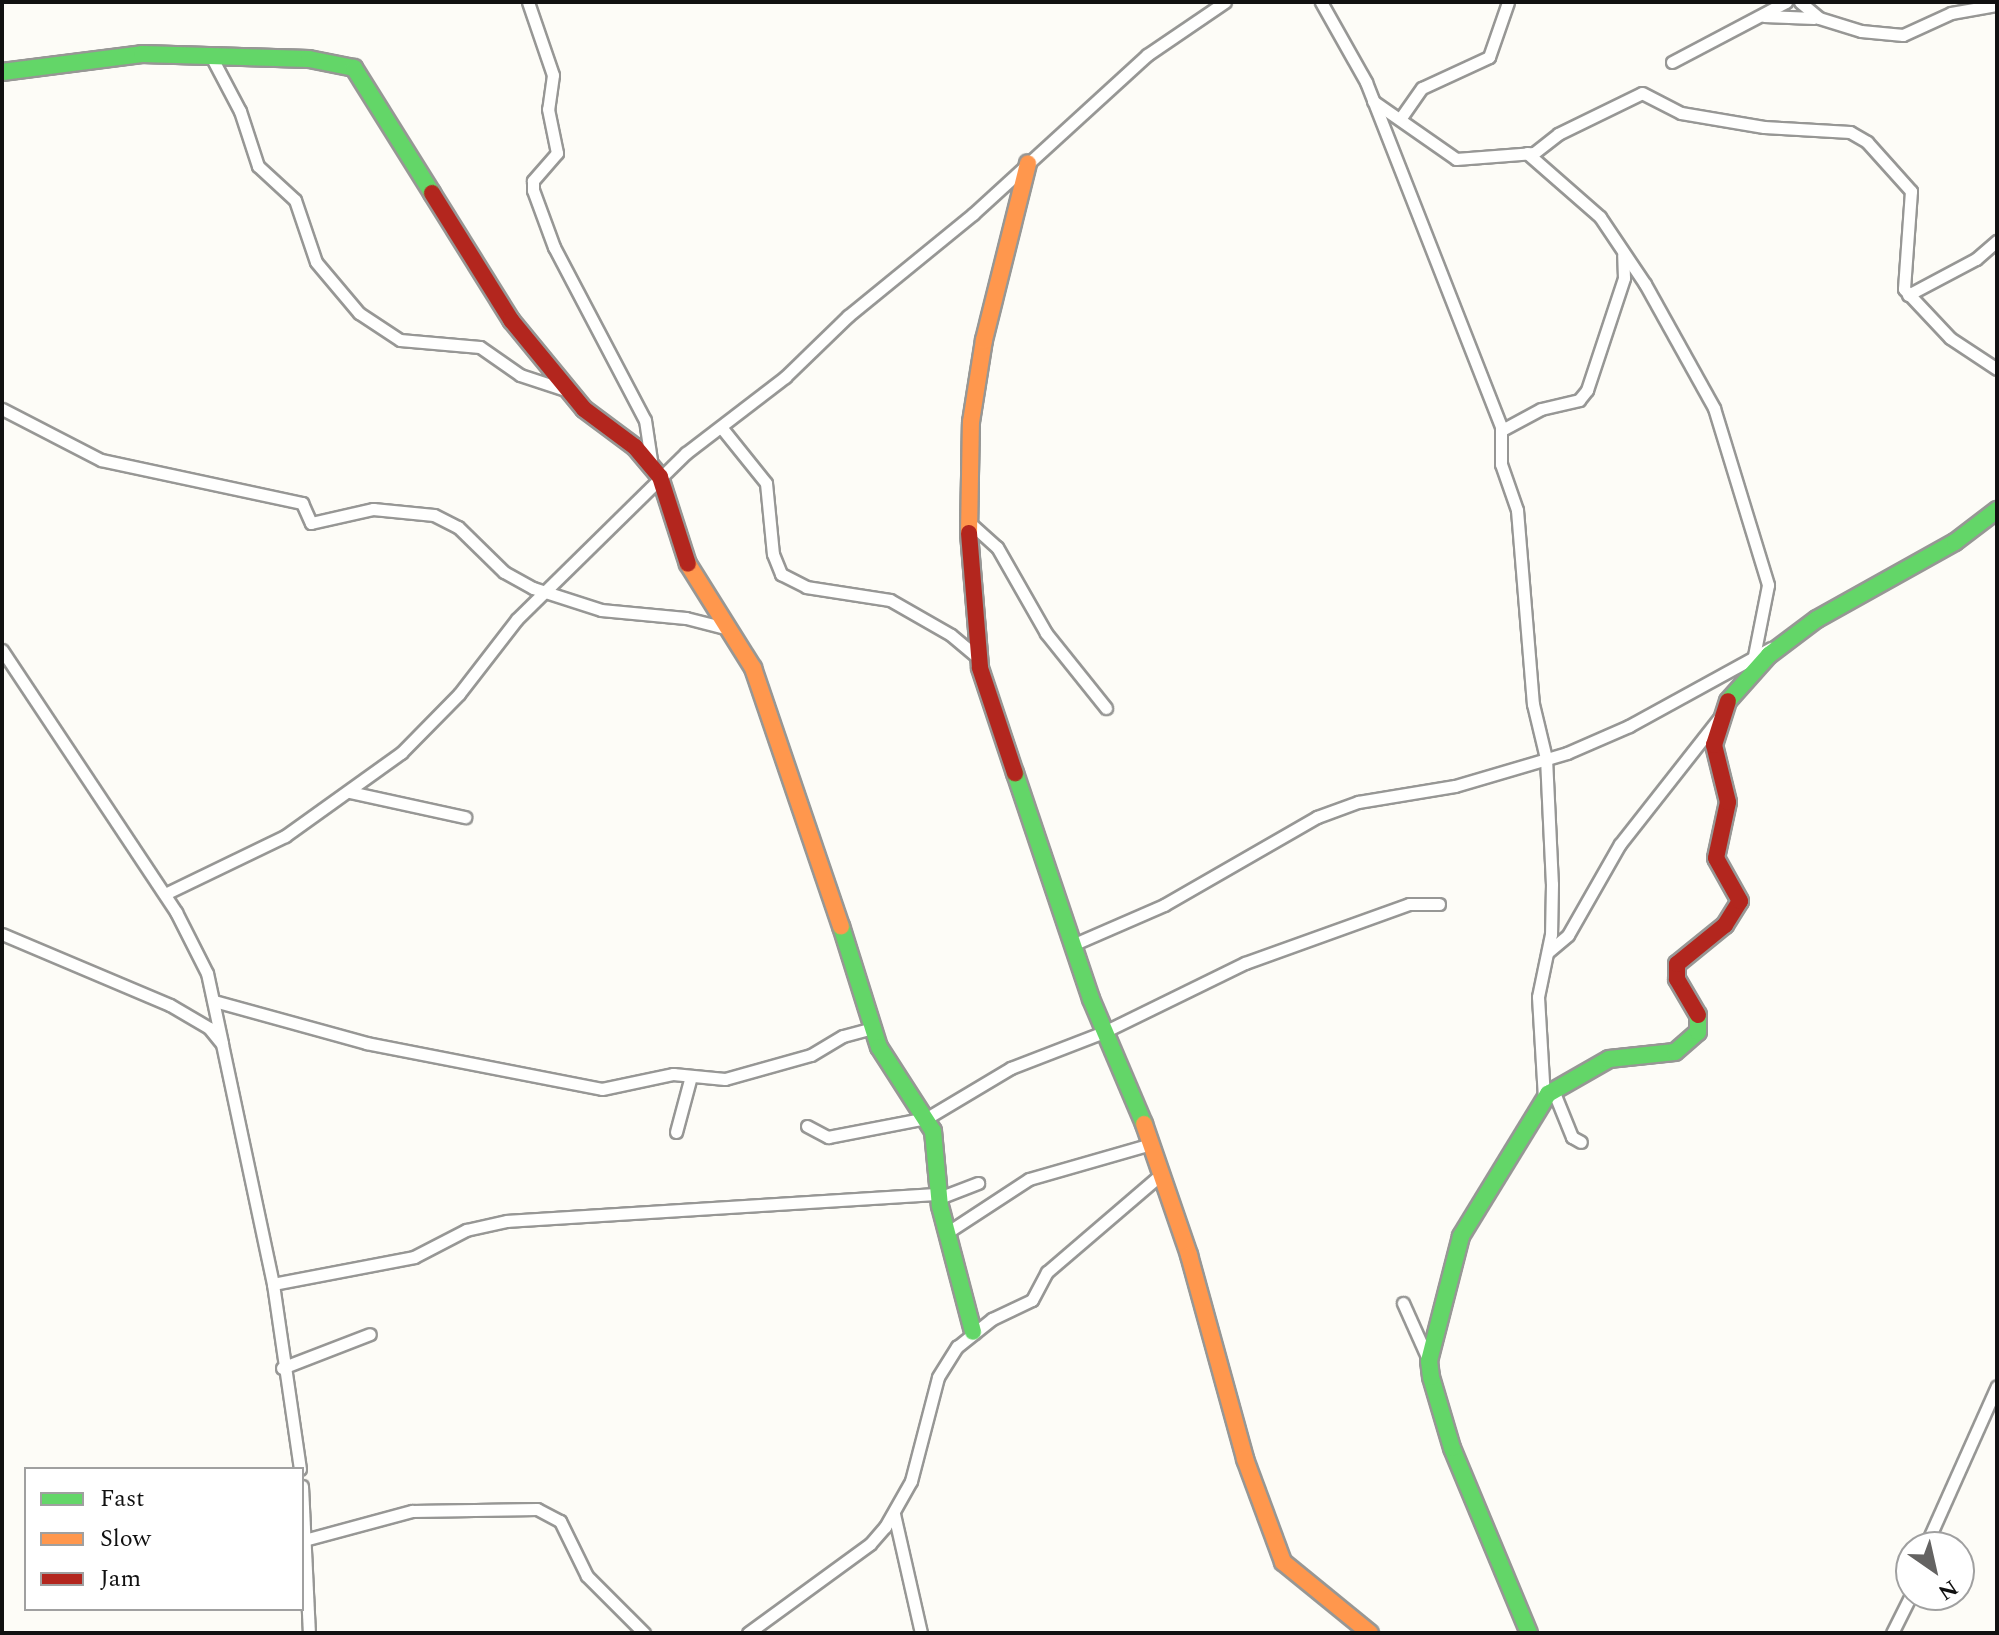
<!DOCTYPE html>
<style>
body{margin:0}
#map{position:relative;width:1999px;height:1635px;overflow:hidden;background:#fdfcf7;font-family:Spectral,serif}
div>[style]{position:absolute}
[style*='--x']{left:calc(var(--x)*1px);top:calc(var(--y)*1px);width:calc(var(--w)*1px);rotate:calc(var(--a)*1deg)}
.roads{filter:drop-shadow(2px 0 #979795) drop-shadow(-2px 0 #979795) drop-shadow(0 2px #979795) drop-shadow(0 -2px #979795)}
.street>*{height:11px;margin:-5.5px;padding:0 5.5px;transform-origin:5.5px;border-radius:5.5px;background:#fffffe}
.fast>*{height:16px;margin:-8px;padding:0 8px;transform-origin:8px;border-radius:8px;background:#63d668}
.slow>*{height:16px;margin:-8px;padding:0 8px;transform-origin:8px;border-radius:8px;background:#ff974d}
.jam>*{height:16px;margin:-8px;padding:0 8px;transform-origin:8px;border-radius:8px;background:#b3261e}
span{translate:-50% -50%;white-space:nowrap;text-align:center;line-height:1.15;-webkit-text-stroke:8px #fff;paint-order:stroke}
.frame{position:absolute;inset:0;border:4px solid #111;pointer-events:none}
.legend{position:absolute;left:24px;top:1467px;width:280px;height:144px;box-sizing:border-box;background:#fff;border:2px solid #a0a0a0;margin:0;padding:10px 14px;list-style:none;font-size:24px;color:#111}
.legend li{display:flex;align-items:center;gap:16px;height:40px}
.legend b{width:40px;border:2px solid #a0a0a0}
.north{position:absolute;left:1895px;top:1531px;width:80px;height:80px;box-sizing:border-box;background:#fff;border:2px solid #a0a0a0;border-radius:50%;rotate:146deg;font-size:22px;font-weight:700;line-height:32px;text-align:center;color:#111}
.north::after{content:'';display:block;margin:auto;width:28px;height:36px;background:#646362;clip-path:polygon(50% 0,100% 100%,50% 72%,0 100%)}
</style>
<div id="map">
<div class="roads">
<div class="street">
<div style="--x:528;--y:2;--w:77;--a:71.1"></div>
<div style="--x:553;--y:75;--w:34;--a:98"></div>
<div style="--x:548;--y:109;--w:45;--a:78.4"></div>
<div style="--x:557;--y:153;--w:37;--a:131"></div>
<div style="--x:533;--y:181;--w:9;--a:90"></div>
<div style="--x:533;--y:190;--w:61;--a:69.8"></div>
<div style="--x:554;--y:247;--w:195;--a:62.3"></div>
<div style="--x:645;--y:420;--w:48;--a:81.5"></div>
<div style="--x:1321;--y:2;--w:92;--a:60.6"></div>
<div style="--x:1366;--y:82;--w:370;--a:68.6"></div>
<div style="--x:1501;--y:426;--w:38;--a:90"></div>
<div style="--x:1501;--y:464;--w:49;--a:70.8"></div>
<div style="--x:1517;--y:510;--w:195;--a:85.3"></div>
<div style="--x:1533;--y:704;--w:56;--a:76.5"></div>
<div style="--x:1546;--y:758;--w:126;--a:87.3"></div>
<div style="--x:1552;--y:884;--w:50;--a:91.1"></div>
<div style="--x:1551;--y:934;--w:64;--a:101.7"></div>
<div style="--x:1538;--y:997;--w:102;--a:86.6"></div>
<div style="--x:1800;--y:2;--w:25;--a:40"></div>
<div style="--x:1819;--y:18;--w:44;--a:17.2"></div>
<div style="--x:1861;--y:31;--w:42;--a:5.4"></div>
<div style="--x:1903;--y:35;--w:53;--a:-24.6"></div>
<div style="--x:1951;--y:13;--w:47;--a:-9.9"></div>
<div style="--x:1764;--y:16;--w:50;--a:2.3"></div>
<div style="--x:212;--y:58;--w:60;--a:62.2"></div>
<div style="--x:240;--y:111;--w:58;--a:71.9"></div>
<div style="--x:258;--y:166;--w:50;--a:42.6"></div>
<div style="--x:295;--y:200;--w:65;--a:71.3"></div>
<div style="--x:316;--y:262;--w:67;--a:49.9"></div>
<div style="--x:359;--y:313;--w:49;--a:33.4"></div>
<div style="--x:400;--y:340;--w:80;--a:5"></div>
<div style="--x:480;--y:347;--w:49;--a:35"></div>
<div style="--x:520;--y:375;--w:52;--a:18.1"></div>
<div style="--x:1672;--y:62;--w:129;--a:-27.8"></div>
<div style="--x:1373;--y:101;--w:101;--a:34.9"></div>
<div style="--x:1456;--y:159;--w:78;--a:-4.4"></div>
<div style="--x:1534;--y:153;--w:31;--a:-38"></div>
<div style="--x:1558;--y:134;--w:93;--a:-26"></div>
<div style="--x:1642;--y:93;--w:44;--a:27.1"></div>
<div style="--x:1681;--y:113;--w:84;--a:9.6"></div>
<div style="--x:1764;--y:127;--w:86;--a:3.3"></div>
<div style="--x:1850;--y:132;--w:20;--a:30"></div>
<div style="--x:1867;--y:142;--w:66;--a:48.1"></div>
<div style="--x:1911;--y:191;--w:98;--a:94.1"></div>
<div style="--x:1904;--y:289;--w:67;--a:46.8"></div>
<div style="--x:1950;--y:338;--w:56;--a:33.4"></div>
<div style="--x:1400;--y:119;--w:38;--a:-55"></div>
<div style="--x:1422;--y:88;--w:74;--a:-24.8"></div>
<div style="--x:1489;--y:57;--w:58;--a:-70.9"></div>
<div style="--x:1527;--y:153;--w:97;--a:41.2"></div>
<div style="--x:1600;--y:217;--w:81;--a:56.1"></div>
<div style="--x:1645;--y:284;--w:142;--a:60.9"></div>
<div style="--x:1714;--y:408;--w:185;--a:73"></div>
<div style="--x:1768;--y:585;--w:72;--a:101.2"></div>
<div style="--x:1908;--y:295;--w:77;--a:-27.9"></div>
<div style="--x:1976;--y:259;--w:28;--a:-41"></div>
<div style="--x:2;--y:409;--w:111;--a:27.3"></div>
<div style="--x:101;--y:460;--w:206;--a:12.1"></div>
<div style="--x:302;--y:503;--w:22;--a:66"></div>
<div style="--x:311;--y:523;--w:64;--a:-12.7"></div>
<div style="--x:373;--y:509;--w:61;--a:5.6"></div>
<div style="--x:434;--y:515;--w:27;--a:27"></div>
<div style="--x:458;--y:527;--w:64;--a:44.4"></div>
<div style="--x:504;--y:572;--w:33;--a:29"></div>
<div style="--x:533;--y:588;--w:71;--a:17.9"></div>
<div style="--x:601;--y:610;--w:85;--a:5.4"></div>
<div style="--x:686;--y:618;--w:44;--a:14.3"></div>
<div style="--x:721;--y:427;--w:72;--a:51.2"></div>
<div style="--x:766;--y:483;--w:71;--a:84.4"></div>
<div style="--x:773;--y:554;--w:22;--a:68"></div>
<div style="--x:781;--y:574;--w:28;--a:27"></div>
<div style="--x:806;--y:587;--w:85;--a:8.8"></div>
<div style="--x:890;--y:600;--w:70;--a:29.8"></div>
<div style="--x:951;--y:635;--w:35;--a:40"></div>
<div style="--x:1502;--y:430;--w:44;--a:-28.3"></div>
<div style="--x:1541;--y:409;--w:39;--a:-13"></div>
<div style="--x:1579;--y:400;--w:13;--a:-51"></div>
<div style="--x:1587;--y:390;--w:118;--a:-71.7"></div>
<div style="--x:1624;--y:278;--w:23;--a:-92"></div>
<div style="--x:970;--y:523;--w:36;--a:42"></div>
<div style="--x:997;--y:547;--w:99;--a:60.3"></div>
<div style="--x:1046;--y:633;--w:96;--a:51.3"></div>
<div style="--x:2;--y:650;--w:315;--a:56.4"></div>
<div style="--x:176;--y:912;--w:68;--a:63.1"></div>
<div style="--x:207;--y:973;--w:72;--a:77.9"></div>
<div style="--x:350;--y:792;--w:118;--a:12.3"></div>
<div style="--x:165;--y:894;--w:133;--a:-25.8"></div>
<div style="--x:285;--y:836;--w:143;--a:-35.6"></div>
<div style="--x:401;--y:753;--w:83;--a:-45.5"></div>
<div style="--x:459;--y:694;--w:95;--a:-52.3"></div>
<div style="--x:517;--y:619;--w:237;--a:-44.5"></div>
<div style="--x:686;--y:453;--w:125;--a:-37.5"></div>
<div style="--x:785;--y:377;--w:88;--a:-44.1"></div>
<div style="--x:848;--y:316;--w:161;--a:-39.2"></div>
<div style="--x:973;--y:214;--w:236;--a:-42.4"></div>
<div style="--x:1147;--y:55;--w:94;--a:-34.2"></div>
<div style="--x:2;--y:934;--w:182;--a:22.9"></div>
<div style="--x:170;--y:1005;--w:45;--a:30.5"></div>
<div style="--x:209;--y:1028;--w:21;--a:51"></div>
<div style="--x:222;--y:1044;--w:245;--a:78"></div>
<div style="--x:273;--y:1284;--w:187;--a:81.7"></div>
<div style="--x:1072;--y:945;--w:100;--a:-23.5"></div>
<div style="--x:1164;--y:905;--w:177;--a:-29.9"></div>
<div style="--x:1317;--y:817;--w:44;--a:-20.1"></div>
<div style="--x:1358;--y:802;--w:98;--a:-9.4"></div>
<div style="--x:1455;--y:786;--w:117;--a:-16.4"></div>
<div style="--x:1567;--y:753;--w:68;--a:-23.5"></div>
<div style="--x:1629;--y:726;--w:162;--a:-28.8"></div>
<div style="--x:1548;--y:952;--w:26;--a:-40"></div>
<div style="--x:1568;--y:935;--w:105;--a:-60.3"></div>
<div style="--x:1620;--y:844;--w:160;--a:-51.8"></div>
<div style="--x:214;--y:1001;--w:158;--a:15.4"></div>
<div style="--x:366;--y:1043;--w:240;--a:11"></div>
<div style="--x:602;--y:1089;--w:73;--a:-11.9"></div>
<div style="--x:673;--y:1074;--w:52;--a:5.5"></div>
<div style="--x:725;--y:1079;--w:89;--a:-15.6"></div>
<div style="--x:811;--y:1055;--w:37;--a:-31"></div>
<div style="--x:843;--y:1036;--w:30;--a:-15"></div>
<div style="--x:1553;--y:1090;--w:51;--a:68"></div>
<div style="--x:1572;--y:1137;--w:10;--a:29"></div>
<div style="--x:807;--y:1126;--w:24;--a:28"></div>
<div style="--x:828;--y:1137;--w:101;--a:-10.9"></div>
<div style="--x:927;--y:1118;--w:98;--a:-30.8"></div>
<div style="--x:1011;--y:1068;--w:100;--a:-21.2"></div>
<div style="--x:1104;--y:1032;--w:157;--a:-26.1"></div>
<div style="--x:1245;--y:963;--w:174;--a:-19.8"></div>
<div style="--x:1409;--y:904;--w:30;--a:0"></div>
<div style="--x:676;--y:1132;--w:58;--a:-75"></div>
<div style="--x:939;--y:1198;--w:42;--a:-21"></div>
<div style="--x:948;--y:1232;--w:97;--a:-33.2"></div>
<div style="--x:1029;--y:1179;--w:127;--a:-16"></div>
<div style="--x:273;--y:1284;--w:144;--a:-10.8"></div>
<div style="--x:414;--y:1257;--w:59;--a:-27.4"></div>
<div style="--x:466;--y:1230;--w:42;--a:-12.4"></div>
<div style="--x:507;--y:1221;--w:432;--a:-3.6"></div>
<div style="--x:1403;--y:1303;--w:64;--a:65.9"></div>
<div style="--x:282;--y:1368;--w:94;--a:-21.1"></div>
<div style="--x:302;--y:1486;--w:147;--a:87.3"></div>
<div style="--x:894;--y:1514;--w:122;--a:77.2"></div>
<div style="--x:308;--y:1539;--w:108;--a:-15.1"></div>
<div style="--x:412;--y:1511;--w:125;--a:-0.9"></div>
<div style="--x:537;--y:1509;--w:26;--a:28"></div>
<div style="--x:560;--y:1521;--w:61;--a:63.9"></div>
<div style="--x:587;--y:1576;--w:81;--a:45"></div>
<div style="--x:1925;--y:1547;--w:176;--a:-65.9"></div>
<div style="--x:748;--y:1633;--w:151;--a:-36.1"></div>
<div style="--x:870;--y:1544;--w:23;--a:-49"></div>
<div style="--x:885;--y:1527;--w:53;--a:-60.5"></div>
<div style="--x:911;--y:1481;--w:107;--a:-75.4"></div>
<div style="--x:938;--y:1377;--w:36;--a:-58"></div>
<div style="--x:957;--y:1347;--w:45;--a:-38.7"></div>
<div style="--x:992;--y:1319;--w:44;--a:-25.4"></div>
<div style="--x:1032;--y:1300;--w:32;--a:-62"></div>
<div style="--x:1047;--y:1272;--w:149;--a:-40.6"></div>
<div style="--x:1892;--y:1633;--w:42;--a:-63.4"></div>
</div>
<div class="fast">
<div style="--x:2;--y:72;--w:141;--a:-7.3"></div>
<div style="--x:142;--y:54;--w:167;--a:1.7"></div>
<div style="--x:309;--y:59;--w:46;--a:11.3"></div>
<div style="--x:354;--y:68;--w:147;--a:58"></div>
<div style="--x:1728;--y:701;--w:62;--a:-48.3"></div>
<div style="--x:1769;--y:655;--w:60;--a:-36.9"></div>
<div style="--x:1817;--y:619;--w:158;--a:-29.2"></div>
<div style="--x:1955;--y:542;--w:53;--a:-37.3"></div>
<div style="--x:1015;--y:773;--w:238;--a:71.4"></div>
<div style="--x:1091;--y:999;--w:136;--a:67"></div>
<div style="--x:841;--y:926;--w:127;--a:72.6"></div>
<div style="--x:879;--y:1047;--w:100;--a:57.3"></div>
<div style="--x:933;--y:1131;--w:75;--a:84.7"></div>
<div style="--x:940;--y:1206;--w:130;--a:75.3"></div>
<div style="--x:1529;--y:1633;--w:200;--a:-112.6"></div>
<div style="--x:1452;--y:1448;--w:74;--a:-106.5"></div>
<div style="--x:1431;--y:1377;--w:16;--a:-97"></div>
<div style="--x:1429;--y:1361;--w:129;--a:-75.6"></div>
<div style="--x:1461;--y:1236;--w:167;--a:-58.5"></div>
<div style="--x:1548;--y:1094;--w:70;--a:-29.8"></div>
<div style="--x:1609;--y:1059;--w:66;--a:-6.1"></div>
<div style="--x:1675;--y:1052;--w:30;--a:-41"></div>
<div style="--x:1698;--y:1032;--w:17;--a:-90"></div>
</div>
<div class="slow">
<div style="--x:969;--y:533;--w:111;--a:-89"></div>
<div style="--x:971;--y:422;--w:83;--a:-81"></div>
<div style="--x:984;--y:340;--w:182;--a:-76"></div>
<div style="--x:688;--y:564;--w:123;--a:58"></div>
<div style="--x:753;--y:668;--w:273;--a:71.2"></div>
<div style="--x:1144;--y:1124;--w:139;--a:71"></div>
<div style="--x:1189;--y:1255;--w:212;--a:74.6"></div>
<div style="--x:1245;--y:1459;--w:110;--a:69.7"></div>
<div style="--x:1283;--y:1562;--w:112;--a:39.2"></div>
</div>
<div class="jam">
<div style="--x:432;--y:193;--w:150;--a:58.1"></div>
<div style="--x:511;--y:320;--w:115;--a:50.6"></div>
<div style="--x:584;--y:409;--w:64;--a:36.7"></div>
<div style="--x:635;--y:447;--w:39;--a:50"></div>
<div style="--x:660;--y:477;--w:91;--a:72.2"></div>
<div style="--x:969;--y:533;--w:135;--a:85.3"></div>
<div style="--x:980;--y:668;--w:111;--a:71.6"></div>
<div style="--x:1698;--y:1015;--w:42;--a:-120.3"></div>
<div style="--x:1677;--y:979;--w:15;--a:-90"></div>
<div style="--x:1677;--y:964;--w:62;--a:-39.1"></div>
<div style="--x:1725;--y:925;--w:28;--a:-58"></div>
<div style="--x:1740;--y:901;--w:49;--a:-119.2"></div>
<div style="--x:1716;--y:858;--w:57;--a:-77.9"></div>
<div style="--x:1728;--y:802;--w:59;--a:-103.8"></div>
<div style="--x:1714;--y:745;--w:46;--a:-72.3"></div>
</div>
</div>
<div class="frame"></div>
<ul class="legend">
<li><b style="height:10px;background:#63d668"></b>Fast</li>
<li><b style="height:10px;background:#ff974d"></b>Slow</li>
<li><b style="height:10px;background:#b3261e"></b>Jam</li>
</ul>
<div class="north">N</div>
</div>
